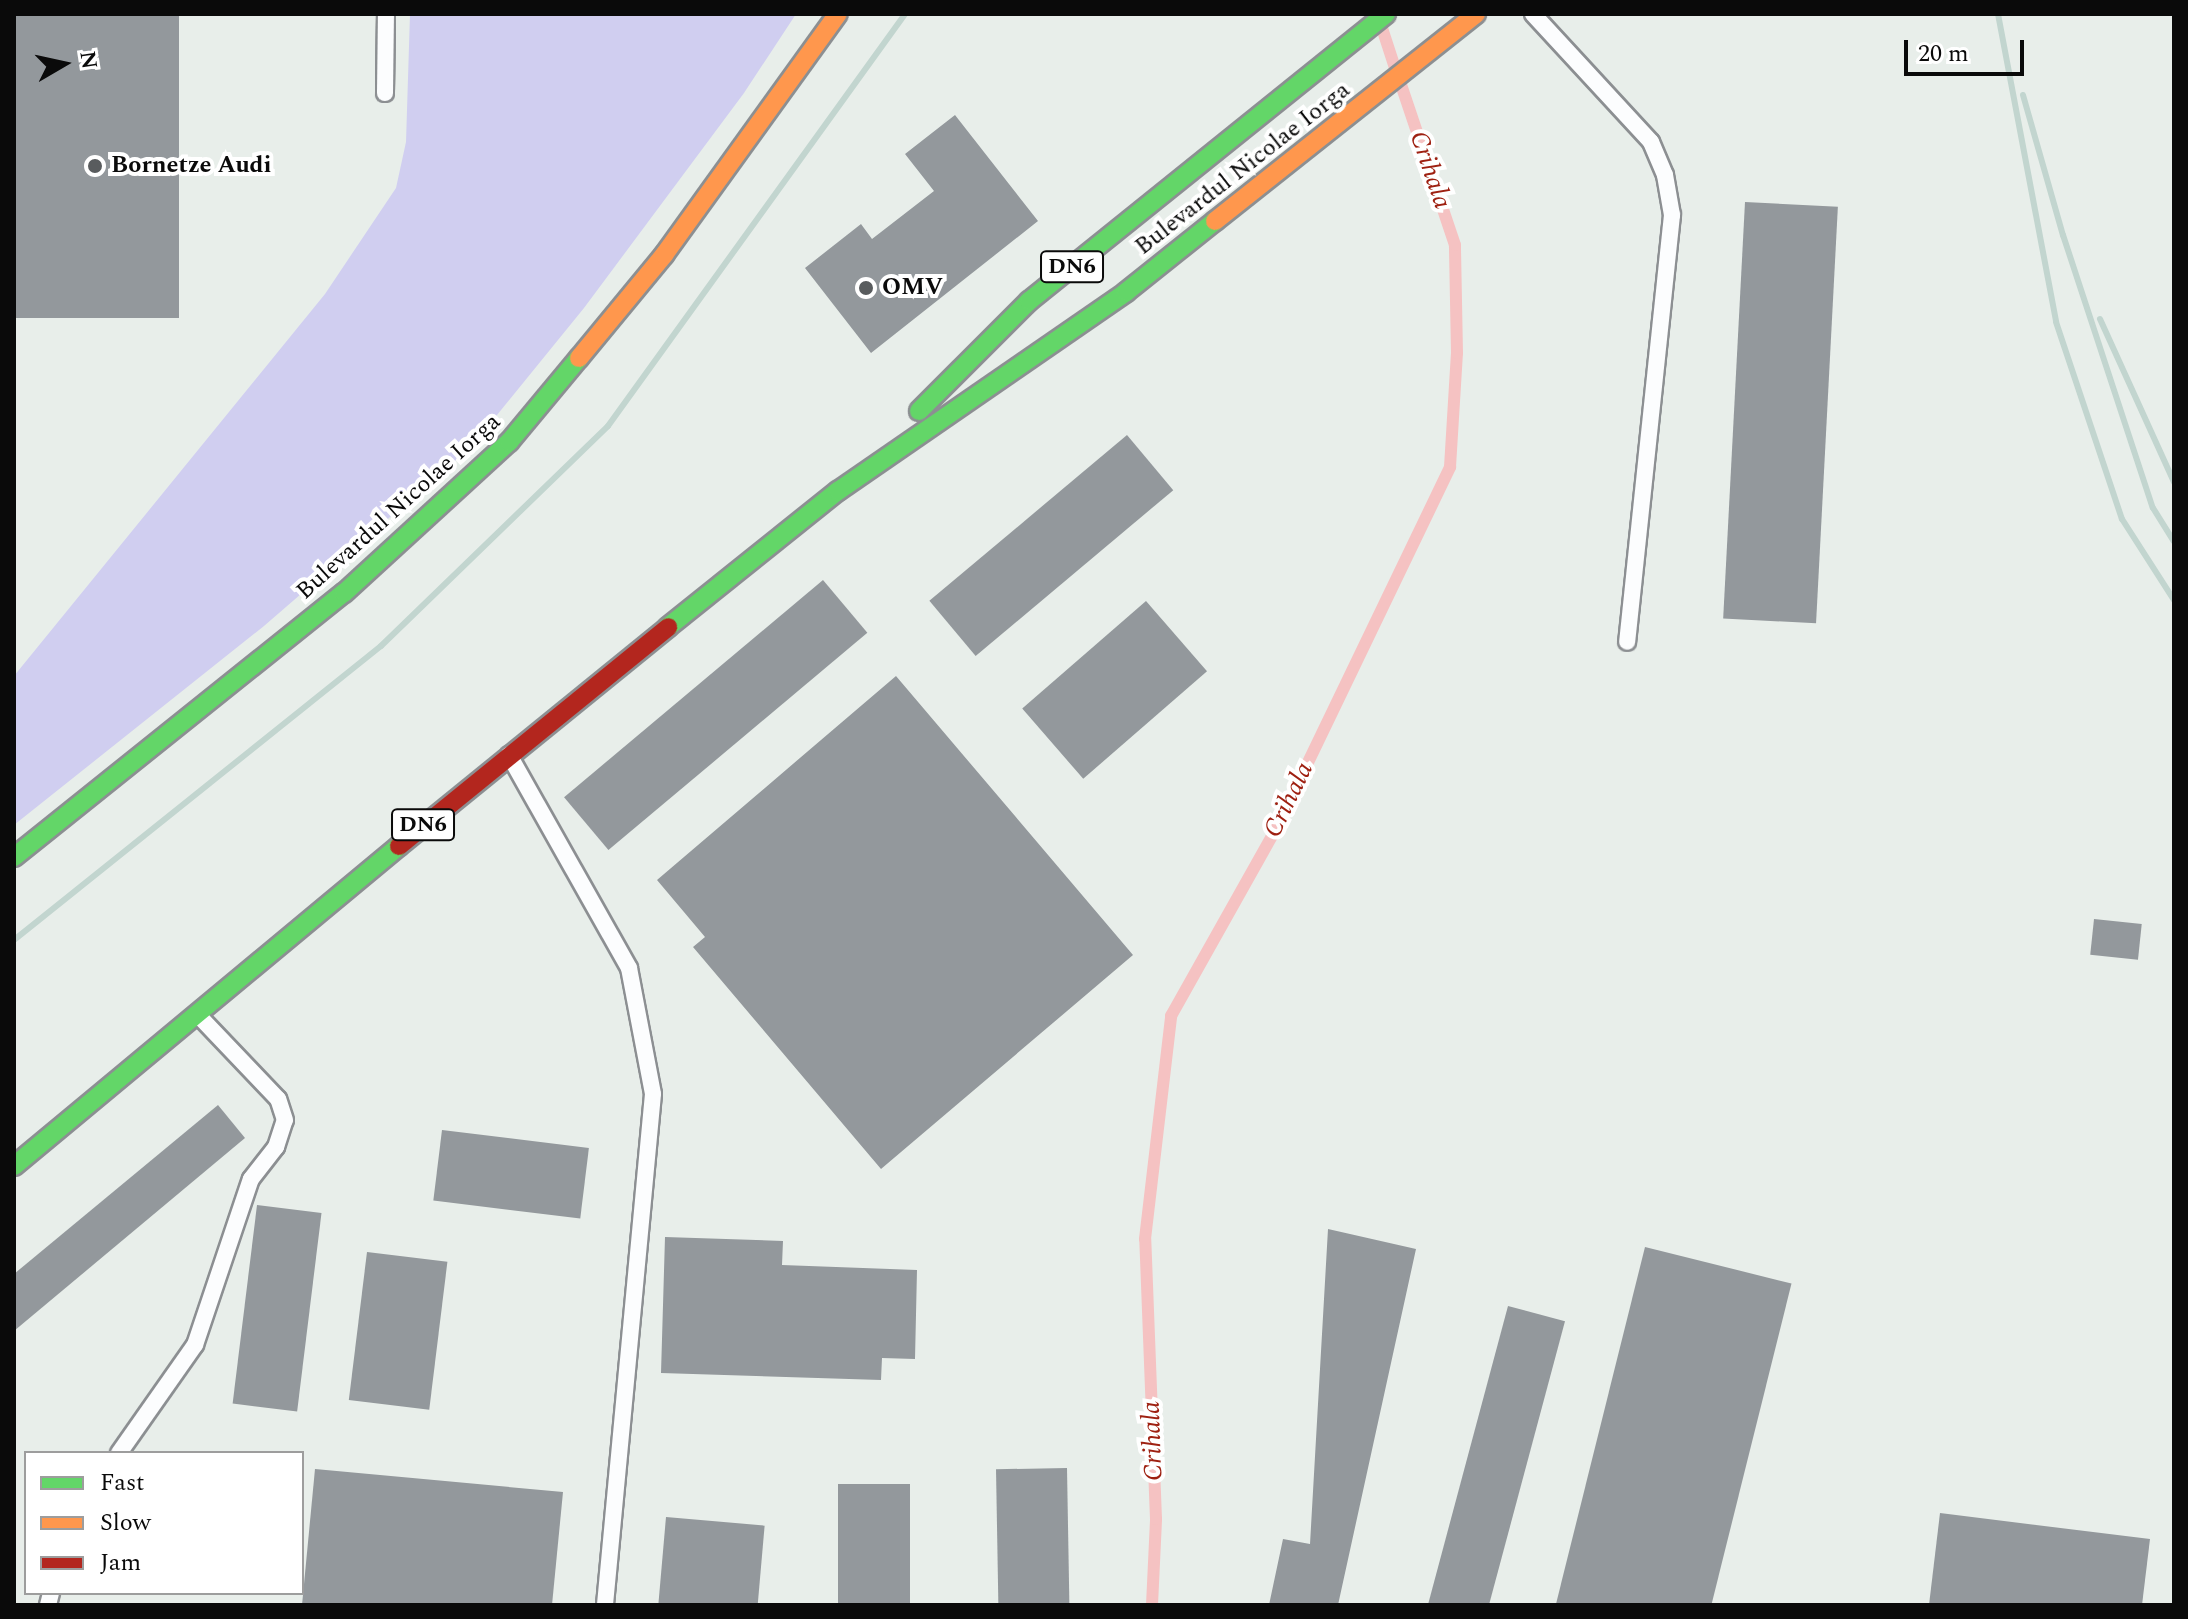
<!DOCTYPE html>
<style>
body{margin:0}
#map{position:relative;width:2188px;height:1619px;overflow:hidden;background:#edf3f9;font-family:Spectral,serif}
div>[style]{position:absolute}
[style*='--x']{left:calc(var(--x)*1px);top:calc(var(--y)*1px);width:calc(var(--w)*1px);rotate:calc(var(--a)*1deg)}
.industrial>*{inset:0;background:#e8eeea}
.green>*{inset:0;background:#d0cef0}
.stream>*{height:12px;margin:-6px;padding:0 6px;transform-origin:6px;border-radius:6px;background:#f5c2c2}
.building>*{inset:0;background:#93989c;transform-origin:0 0}
.roads{filter:drop-shadow(2px 0 #8c8f92) drop-shadow(-2px 0 #8c8f92) drop-shadow(0 2px #8c8f92) drop-shadow(0 -2px #8c8f92)}
.lane>*{height:16px;margin:-8px;padding:0 8px;transform-origin:8px;border-radius:8px;background:#fcfdfe}
.fast>*{height:18px;margin:-9px;padding:0 9px;transform-origin:9px;border-radius:9px;background:#63d668}
.slow>*{height:18px;margin:-9px;padding:0 9px;transform-origin:9px;border-radius:9px;background:#ff974d}
.jam>*{height:18px;margin:-9px;padding:0 9px;transform-origin:9px;border-radius:9px;background:#b3261e}
.rail>*{height:6px;margin:-3px;padding:0 3px;transform-origin:3px;border-radius:3px;background:#c2d5cf}
.dots>*{width:22px;height:22px;translate:-50% -50%;box-sizing:border-box;border:4px solid #fff;border-radius:50%}
span{translate:-50% -50%;white-space:nowrap;text-align:center;line-height:1.15;-webkit-text-stroke:8px #fff;paint-order:stroke}
.shield-label span{padding:2px 6px;background:#fff;border:2px solid;border-radius:6px;-webkit-text-stroke-width:0}
.shield-label{font-size:22px;color:#0a0a0a;font-weight:700}
.poi-label{font-size:24px;color:#0a0a0a;font-weight:700}
.left{translate:0 -50%;text-align:left}
.street-label{font-size:24px;color:#0a0a0a}
.water-label{font-size:26px;color:#9e2011;font-style:italic}
.frame{position:absolute;inset:0;border:16px solid #0a0a0a;pointer-events:none}
.legend{position:absolute;left:24px;top:1451px;width:280px;height:144px;box-sizing:border-box;background:#fff;border:2px solid #9d9d9d;margin:0;padding:10px 14px;list-style:none;font-size:24px;color:#0a0a0a}
.legend li{display:flex;align-items:center;gap:16px;height:40px}
.legend b{width:40px;border:2px solid #9d9d9d}
.north{position:absolute;left:24px;top:24px;width:80px;height:80px;-webkit-text-stroke:6px #fff;paint-order:stroke;rotate:81deg;font-size:22px;font-weight:700;line-height:32px;text-align:center;color:#0a0a0a}
.north::after{content:'';display:block;margin:auto;width:28px;height:36px;background:#0a0a0a;clip-path:polygon(50% 0,100% 100%,50% 72%,0 100%)}
.scale{position:absolute;left:1904px;top:40px;width:120px;height:36px;box-sizing:border-box;border:4px solid #0a0a0a;border-top:0;padding-left:10px;font-size:24px;line-height:28px;white-space:nowrap;color:#0a0a0a;-webkit-text-stroke:6px #fff;paint-order:stroke}
</style>
<div id="map">
<div class="industrial">
<div style="clip-path:polygon(evenodd,14px 14px,2174px 14px,2174px 1605px,14px 1605px,14px 14px,26px 1453px,302px 1453px,302px 1593px,26px 1593px,26px 1453px)"></div>
</div>
<div class="green">
<div style="clip-path:polygon(410px 14px,796px 14px,744px 93px,584px 308px,471px 447px,264px 626px,14px 825px,14px 676px,325px 294px,396px 188px,406px 142px)"></div>
</div>
<div class="stream">
<div style="--x:1382;--y:28;--w:42;--a:72"></div>
<div style="--x:1152;--y:1605;--w:86;--a:-87.3"></div>
<div style="--x:1156;--y:1519;--w:280;--a:-92.2"></div>
<div style="--x:1145;--y:1239;--w:225;--a:-83.3"></div>
<div style="--x:1171;--y:1016;--w:212;--a:-60.7"></div>
<div style="--x:1275;--y:831;--w:404;--a:-64.3"></div>
<div style="--x:1450;--y:467;--w:114;--a:-86.5"></div>
<div style="--x:1457;--y:353;--w:108;--a:-91.1"></div>
<div style="--x:1455;--y:245;--w:169;--a:-108.6"></div>
</div>
<div class="building">
<div style="left:14px;top:14px;width:165px;height:304px"></div>
<div style="clip-path:polygon(955px 115px,1038px 221px,871px 353px,805px 268px,861px 224px,872px 239px,934px 191px,905px 154px)"></div>
<div style="left:1745px;top:202px;width:93px;height:417px;rotate:3deg"></div>
<div style="left:1127px;top:435px;width:72px;height:258px;rotate:50deg"></div>
<div style="left:823px;top:580px;width:69px;height:338px;rotate:50deg"></div>
<div style="left:1146px;top:601px;width:93px;height:164px;rotate:49deg"></div>
<div style="clip-path:polygon(896px 676px,1133px 955px,881px 1169px,693px 947px,705px 937px,657px 880px)"></div>
<div style="left:2094px;top:919px;width:48px;height:36px;rotate:6deg"></div>
<div style="clip-path:polygon(218px 1105px,245px 1138px,14px 1331px,14px 1274px)"></div>
<div style="left:442px;top:1130px;width:148px;height:71px;rotate:7deg"></div>
<div style="left:257px;top:1205px;width:65px;height:200px;rotate:7deg"></div>
<div style="clip-path:polygon(1328px 1229px,1416px 1249px,1338px 1605px,1269px 1605px,1283px 1539px,1310px 1544px)"></div>
<div style="clip-path:polygon(665px 1237px,783px 1241px,782px 1265px,917px 1270px,915px 1359px,882px 1358px,881px 1380px,661px 1373px)"></div>
<div style="left:1645px;top:1247px;width:151px;height:369px;rotate:14deg"></div>
<div style="left:367px;top:1252px;width:81px;height:149px;rotate:7deg"></div>
<div style="left:1508px;top:1306px;width:59px;height:309px;rotate:15deg"></div>
<div style="left:1067px;top:1468px;width:137px;height:71px;rotate:89deg"></div>
<div style="clip-path:polygon(315px 1469px,563px 1492px,552px 1605px,302px 1605px)"></div>
<div style="left:838px;top:1484px;width:72px;height:121px"></div>
<div style="clip-path:polygon(1940px 1513px,2150px 1539px,2142px 1605px,1929px 1605px)"></div>
<div style="left:666px;top:1517px;width:99px;height:88px;rotate:5deg"></div>
</div>
<div class="roads">
<div class="lane">
<div style="--x:1533;--y:14;--w:174;--a:47.3"></div>
<div style="--x:1651;--y:142;--w:36;--a:67"></div>
<div style="--x:1665;--y:175;--w:41;--a:80.1"></div>
<div style="--x:1672;--y:215;--w:429;--a:96"></div>
<div style="--x:385;--y:93;--w:79;--a:-89.3"></div>
<div style="--x:509;--y:755;--w:244;--a:60.6"></div>
<div style="--x:629;--y:968;--w:128;--a:79.2"></div>
<div style="--x:653;--y:1094;--w:513;--a:95.37"></div>
<div style="--x:119;--y:1453;--w:132;--a:-54.9"></div>
<div style="--x:195;--y:1345;--w:175;--a:-71.4"></div>
<div style="--x:251;--y:1179;--w:41;--a:-52"></div>
<div style="--x:276;--y:1147;--w:28;--a:-72"></div>
<div style="--x:285;--y:1120;--w:22;--a:-108"></div>
<div style="--x:278;--y:1099;--w:116;--a:-133.6"></div>
<div style="--x:48;--y:1605;--w:12;--a:-76"></div>
</div>
<div class="fast">
<div style="--x:919;--y:411;--w:156;--a:-45"></div>
<div style="--x:1029;--y:301;--w:458;--a:-38.8"></div>
<div style="--x:668;--y:627;--w:218;--a:-38.7"></div>
<div style="--x:838;--y:491;--w:350;--a:-34.6"></div>
<div style="--x:1126;--y:292;--w:114;--a:-38.6"></div>
<div style="--x:14;--y:857;--w:423;--a:-38.7"></div>
<div style="--x:344;--y:593;--w:224;--a:-42.5"></div>
<div style="--x:509;--y:442;--w:109;--a:-50.2"></div>
<div style="--x:14;--y:1166;--w:501;--a:-39.73"></div>
</div>
<div class="slow">
<div style="--x:1215;--y:221;--w:333;--a:-38.4"></div>
<div style="--x:579;--y:358;--w:134;--a:-50.5"></div>
<div style="--x:664;--y:255;--w:297;--a:-54.2"></div>
</div>
<div class="jam">
<div style="--x:399;--y:846;--w:347;--a:-39.1"></div>
</div>
</div>
<div class="rail">
<div style="--x:1998;--y:14;--w:313;--a:79.3"></div>
<div style="--x:2056;--y:322;--w:208;--a:71.5"></div>
<div style="--x:2122;--y:519;--w:96;--a:57.3"></div>
<div style="--x:2023;--y:95;--w:146;--a:74.1"></div>
<div style="--x:2063;--y:235;--w:287;--a:71.8"></div>
<div style="--x:2153;--y:508;--w:39;--a:58"></div>
<div style="--x:2100;--y:319;--w:179;--a:65.6"></div>
<div style="--x:14;--y:940;--w:470;--a:-38.7"></div>
<div style="--x:381;--y:646;--w:316;--a:-44.1"></div>
<div style="--x:608;--y:426;--w:508;--a:-54.21"></div>
</div>
<div class="dots">
<div style="left:95px;top:166px;background:#595c5e"></div>
<div style="left:866px;top:288px;background:#595c5e"></div>
</div>
<div class="shield-label">
<span style="left:1072px;top:267px">DN6</span>
<span style="left:423px;top:825px">DN6</span>
</div>
<div class="poi-label">
<span class="left" style="left:111px;top:166px">Bornetze Audi</span>
<span class="left" style="left:882px;top:288px">OMV</span>
</div>
<div class="street-label">
<span style="left:1243px;top:169px;rotate:-38deg">Bulevardul Nicolae Iorga</span>
<span style="left:399px;top:507px;rotate:-42deg">Bulevardul Nicolae Iorga</span>
</div>
<div class="water-label">
<span style="left:1430px;top:170px;rotate:71deg">Crihala</span>
<span style="left:1289px;top:800px;rotate:-64deg">Crihala</span>
<span style="left:1153px;top:1441px;rotate:-92deg">Crihala</span>
</div>
<div class="frame"></div>
<ul class="legend">
<li><b style="height:10px;background:#63d668"></b>Fast</li>
<li><b style="height:10px;background:#ff974d"></b>Slow</li>
<li><b style="height:10px;background:#b3261e"></b>Jam</li>
</ul>
<div class="north">N</div>
<div class="scale">20 m</div>
</div>
